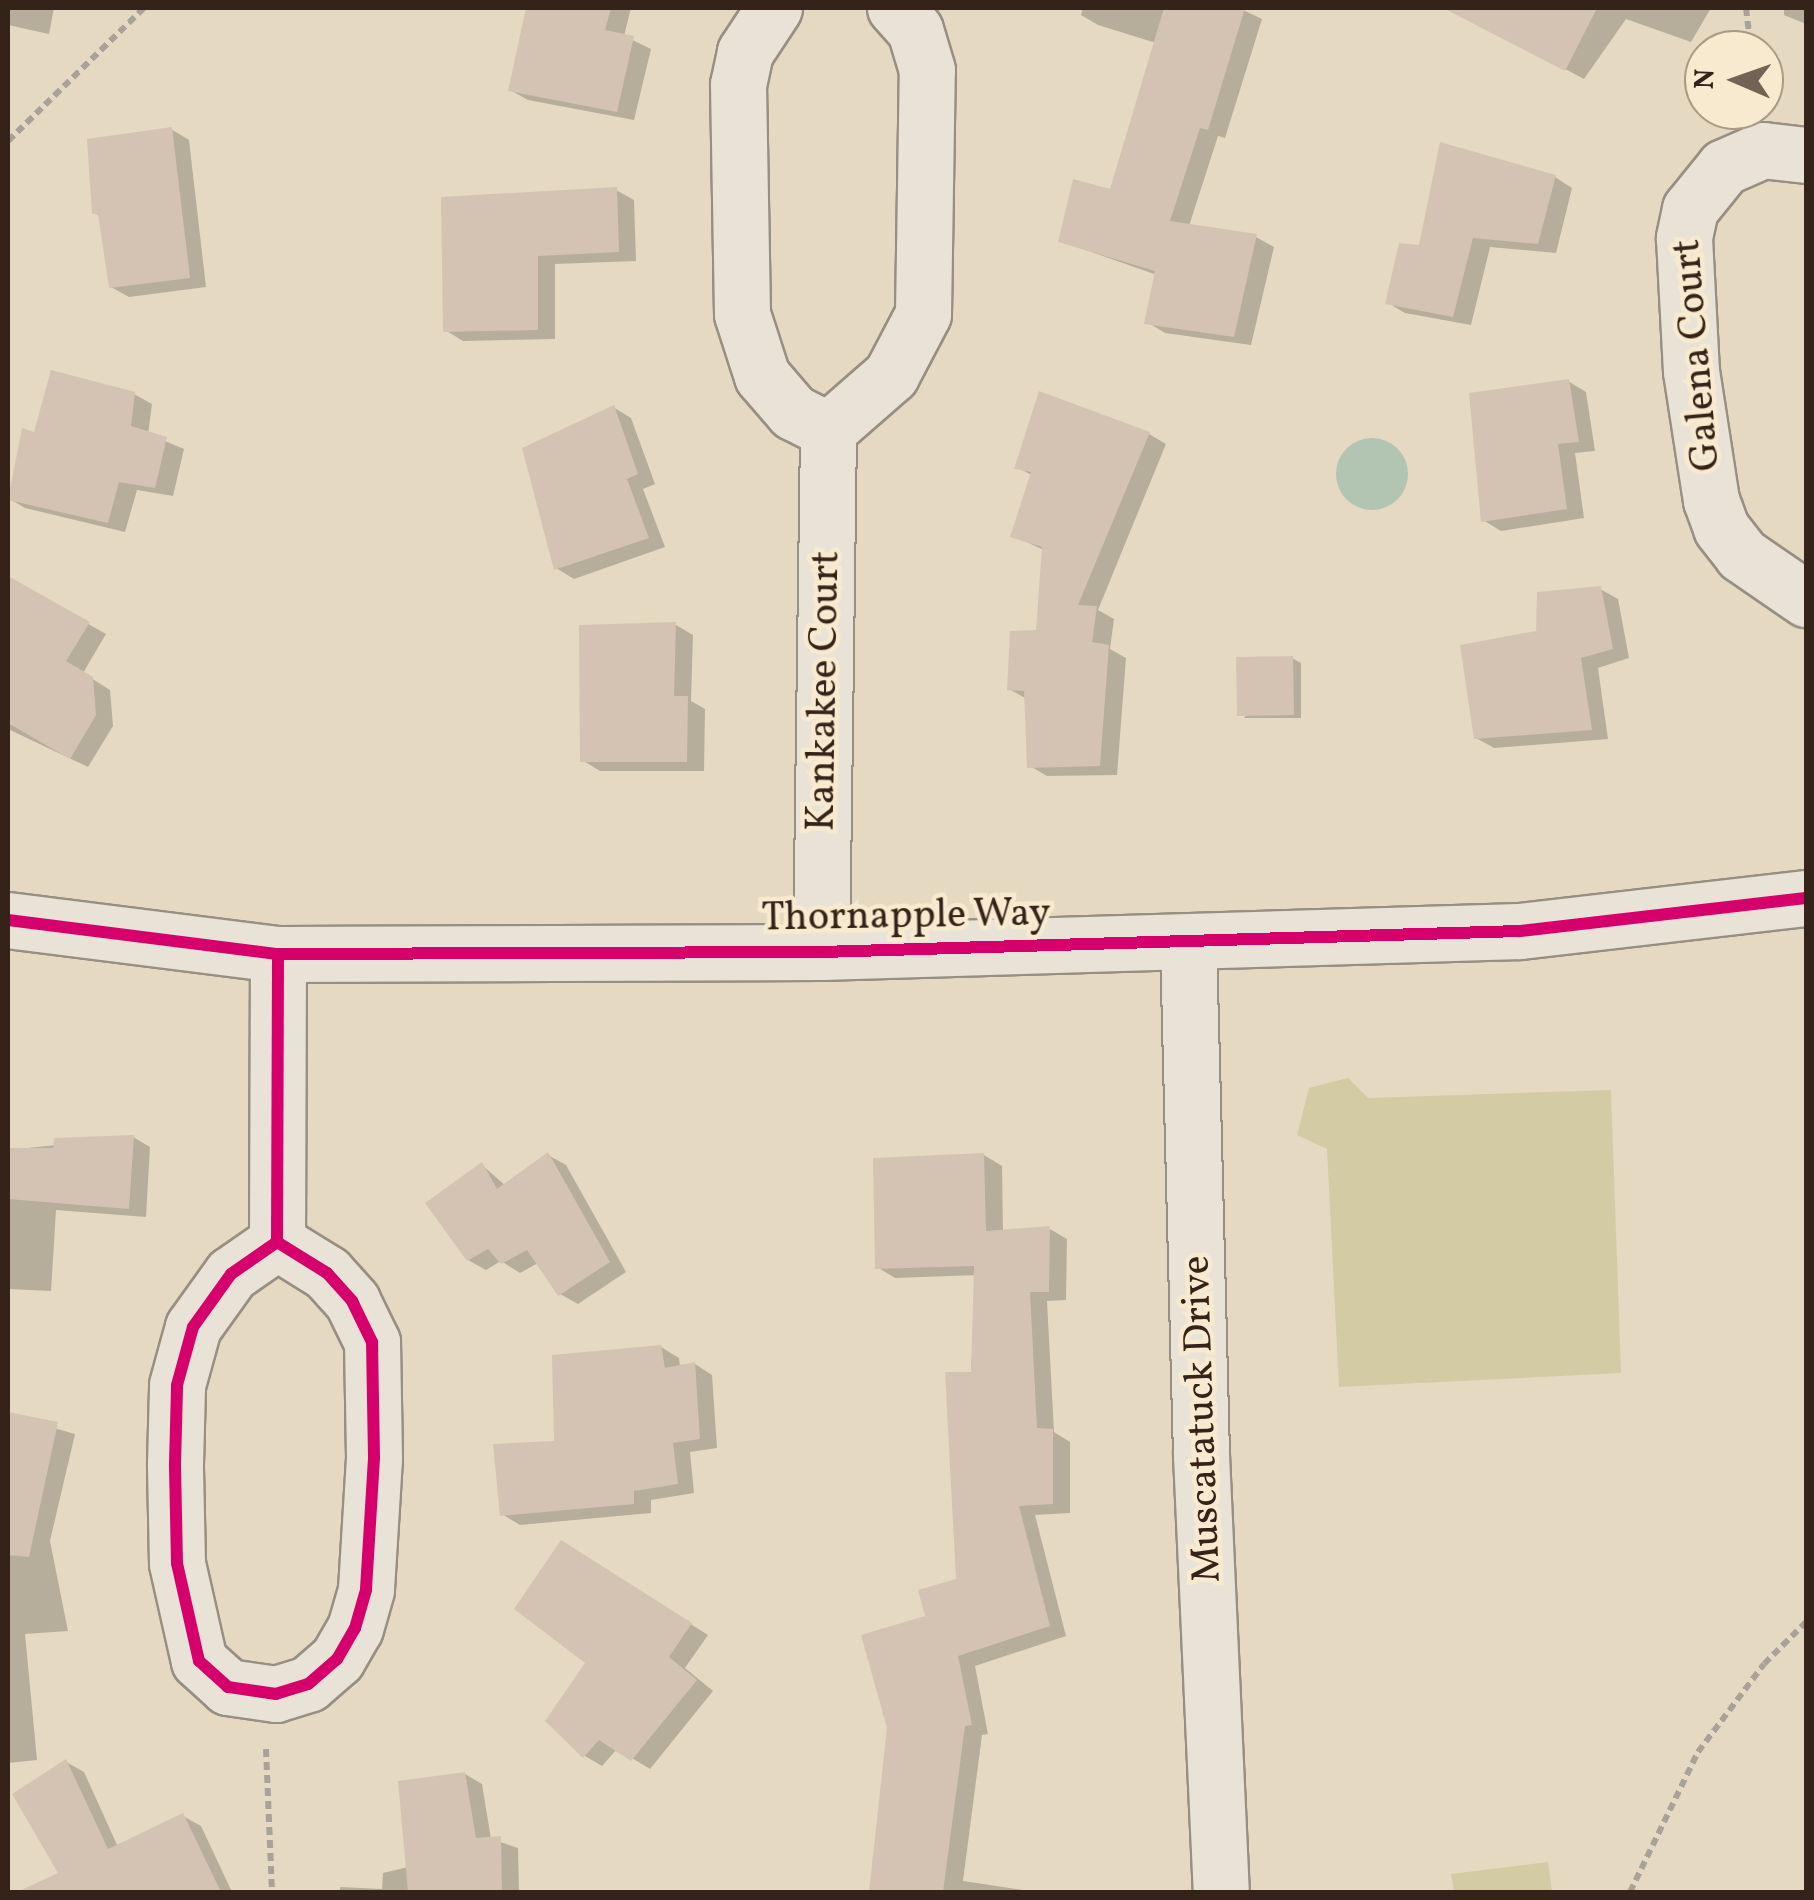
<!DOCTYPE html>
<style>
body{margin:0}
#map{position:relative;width:1814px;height:1900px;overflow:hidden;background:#e5d9c2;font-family:Vollkorn,serif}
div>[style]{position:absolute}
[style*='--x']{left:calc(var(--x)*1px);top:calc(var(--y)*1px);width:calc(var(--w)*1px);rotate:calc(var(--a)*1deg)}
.green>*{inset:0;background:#d2cba3}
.water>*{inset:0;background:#b1c5b2}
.round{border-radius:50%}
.shadow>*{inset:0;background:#0003}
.building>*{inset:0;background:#d4c3b2;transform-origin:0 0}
.path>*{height:6px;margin-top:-3px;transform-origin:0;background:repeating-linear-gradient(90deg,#a9a298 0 8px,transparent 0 13px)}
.roads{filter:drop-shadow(2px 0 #978f81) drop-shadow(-2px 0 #978f81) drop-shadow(0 2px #978f81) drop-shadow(0 -2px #978f81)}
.minor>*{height:55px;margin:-27.5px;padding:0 27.5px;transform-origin:27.5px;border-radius:27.5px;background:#e9e3d7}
.cycleway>*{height:12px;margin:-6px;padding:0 6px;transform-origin:6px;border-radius:6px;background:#d6006c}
span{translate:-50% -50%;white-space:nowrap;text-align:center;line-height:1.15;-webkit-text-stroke:9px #f7eace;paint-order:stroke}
.street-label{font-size:40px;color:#352319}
.frame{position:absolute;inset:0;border:10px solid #352319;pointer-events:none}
.north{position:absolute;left:1684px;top:30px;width:100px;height:100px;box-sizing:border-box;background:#f7eace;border:2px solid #a99a86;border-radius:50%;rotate:272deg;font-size:28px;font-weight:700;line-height:40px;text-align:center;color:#352319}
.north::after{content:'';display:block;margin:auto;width:35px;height:45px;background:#736354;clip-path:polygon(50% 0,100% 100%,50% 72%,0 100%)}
</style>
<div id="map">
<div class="green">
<div style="clip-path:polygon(1348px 1078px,1368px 1098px,1611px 1090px,1621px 1373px,1339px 1387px,1327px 1149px,1297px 1135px,1309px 1088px)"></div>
<div style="clip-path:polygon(1548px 1862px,1552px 1892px,1454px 1892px,1451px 1874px)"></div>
</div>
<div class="water">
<div class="round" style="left:1336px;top:438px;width:72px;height:72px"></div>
</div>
<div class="shadow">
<div style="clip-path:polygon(8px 8px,54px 8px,49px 34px,8px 25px)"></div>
<div style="clip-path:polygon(528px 8px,631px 8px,624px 36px,651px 49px,634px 120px,528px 100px,510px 90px)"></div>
<div style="clip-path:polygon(1083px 8px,1239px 8px,1262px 19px,1225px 138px,1218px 136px,1189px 226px,1256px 237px,1274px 247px,1251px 345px,1165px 333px,1147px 322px,1157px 275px,1060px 241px,1111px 192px,1156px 43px,1098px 25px,1081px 15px)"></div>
<div style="clip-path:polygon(1512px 8px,1711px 8px,1691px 42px,1626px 19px,1584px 79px,1499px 34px)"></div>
<div style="clip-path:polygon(1784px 8px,1806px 8px,1806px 24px,1784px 15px)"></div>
<div style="clip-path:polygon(171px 129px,189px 140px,206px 287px,129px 297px,111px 287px,101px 217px,95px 213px)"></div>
<div style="clip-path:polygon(1555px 177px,1572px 188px,1556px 253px,1490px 247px,1471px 325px,1405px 313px,1388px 303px,1421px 248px)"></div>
<div style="clip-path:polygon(616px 190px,634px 200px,636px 261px,555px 264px,555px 339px,463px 341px,445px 330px)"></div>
<div style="clip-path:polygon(1568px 381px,1586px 392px,1595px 451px,1575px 453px,1584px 518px,1501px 531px,1483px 520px)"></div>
<div style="clip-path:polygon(134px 394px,152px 404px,148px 434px,184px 449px,173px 496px,137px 490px,125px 532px,25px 508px,8px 498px,24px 431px,36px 435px)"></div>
<div style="clip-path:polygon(613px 407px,631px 418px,655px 484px,643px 489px,665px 547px,574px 579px,556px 568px)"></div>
<div style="clip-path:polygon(1149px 434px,1166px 444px,1098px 610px,1114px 619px,1110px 649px,1126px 658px,1117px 775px,1047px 776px,1030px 766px,1027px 699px,1009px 689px,1038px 632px,1044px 550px,1013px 536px,1033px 476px,1017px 467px)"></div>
<div style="clip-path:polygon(8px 579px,106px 634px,83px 673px,110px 690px,113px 726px,88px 767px,8px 729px)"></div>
<div style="clip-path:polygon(1600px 589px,1618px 599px,1629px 658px,1598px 668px,1608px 739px,1494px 748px,1476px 738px,1538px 633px)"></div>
<div style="clip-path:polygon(676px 625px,693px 635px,691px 701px,705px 709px,704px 771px,600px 771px,582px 760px)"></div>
<div style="clip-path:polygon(1292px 658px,1301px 663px,1301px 718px,1244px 718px)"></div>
<div style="clip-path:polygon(133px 1137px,150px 1147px,146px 1217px,56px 1210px,51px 1291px,8px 1289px,8px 1150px)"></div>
<div style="clip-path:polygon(548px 1155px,566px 1165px,626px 1272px,578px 1304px,560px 1294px,538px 1263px,520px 1273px,501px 1261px,486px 1270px,468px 1260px,482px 1165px,506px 1186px)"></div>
<div style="clip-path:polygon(984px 1155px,1002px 1166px,1003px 1232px,1050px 1229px,1067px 1239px,1066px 1300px,1047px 1301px,1054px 1432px,1070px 1442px,1070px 1513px,1035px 1515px,1066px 1636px,975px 1666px,988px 1734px,982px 1735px,963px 1881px,1037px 1892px,871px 1892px,890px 1728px,928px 1618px,958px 1581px,977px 1275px,895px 1278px,877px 1267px)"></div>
<div style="clip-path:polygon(661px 1347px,679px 1358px,680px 1367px,695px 1364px,712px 1375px,717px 1448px,690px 1452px,694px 1493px,651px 1500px,651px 1513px,520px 1525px,502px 1514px,557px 1444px)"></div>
<div style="clip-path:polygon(8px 1415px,75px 1434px,50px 1541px,68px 1631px,25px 1634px,37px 1760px,8px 1763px)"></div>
<div style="clip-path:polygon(579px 1554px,708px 1635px,685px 1668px,713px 1691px,650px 1769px,617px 1749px,602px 1766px,585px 1756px,588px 1662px)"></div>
<div style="clip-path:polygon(66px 1762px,84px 1772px,118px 1847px,183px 1816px,201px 1826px,232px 1892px,72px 1892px,15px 1794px)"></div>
<div style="clip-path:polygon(465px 1774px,482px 1784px,491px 1839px,518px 1848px,519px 1892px,340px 1892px,340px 1887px,382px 1889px,383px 1873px,408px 1867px)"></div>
</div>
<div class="building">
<div style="clip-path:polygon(526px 8px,611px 8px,605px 30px,634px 36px,617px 112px,508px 91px)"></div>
<div style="clip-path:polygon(1164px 8px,1245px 8px,1208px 130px,1200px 128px,1170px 221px,1257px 234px,1234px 337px,1144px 324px,1155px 271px,1058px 242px,1073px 179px,1110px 189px)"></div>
<div style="clip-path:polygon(1443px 8px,1597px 8px,1565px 71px)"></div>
<div style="clip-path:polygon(172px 127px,190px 278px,109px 288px,98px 214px,92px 214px,87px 139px)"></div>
<div style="clip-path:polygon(1440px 142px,1556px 175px,1538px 244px,1473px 238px,1453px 317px,1385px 304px,1399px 243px,1419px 245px)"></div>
<div style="clip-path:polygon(617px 187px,619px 252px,538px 256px,538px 330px,443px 332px,441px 197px)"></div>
<div style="clip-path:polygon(51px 370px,135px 392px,131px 426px,167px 437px,155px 488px,119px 482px,108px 523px,8px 500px,22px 428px,34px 432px)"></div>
<div style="clip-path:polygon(1569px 379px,1579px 442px,1558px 444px,1567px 509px,1481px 522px,1469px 393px)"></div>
<div style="clip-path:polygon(1039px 391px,1150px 432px,1078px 605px,1097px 606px,1092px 642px,1109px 645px,1100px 766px,1027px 768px,1024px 691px,1007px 690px,1010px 631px,1036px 630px,1042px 547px,1010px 537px,1031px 472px,1014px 469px)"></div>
<div style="clip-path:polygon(614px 405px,638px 474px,627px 479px,649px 538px,554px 570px,522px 448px)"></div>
<div style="clip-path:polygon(8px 576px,90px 622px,66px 661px,93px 677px,96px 715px,70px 759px,8px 723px)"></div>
<div style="clip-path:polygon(1601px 586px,1613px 649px,1581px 658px,1592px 730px,1474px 739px,1460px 645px,1536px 631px,1537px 592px)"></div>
<div style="clip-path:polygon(676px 622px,674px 696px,688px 696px,687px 762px,580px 762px,579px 625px)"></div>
<div style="left:1293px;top:656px;width:59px;height:57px;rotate:89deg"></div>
<div style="clip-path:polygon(134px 1135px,129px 1209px,8px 1199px,8px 1148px,53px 1148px,54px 1138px)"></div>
<div style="clip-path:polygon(548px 1152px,610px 1262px,558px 1296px,527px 1250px,501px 1264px,488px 1249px,467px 1261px,425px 1203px,482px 1162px,497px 1189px)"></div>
<div style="clip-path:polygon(984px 1153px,986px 1231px,1050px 1226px,1049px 1292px,1030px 1292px,1037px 1428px,1053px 1429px,1053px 1504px,1019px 1506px,1050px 1626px,958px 1656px,972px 1725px,965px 1726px,943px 1892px,869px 1892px,887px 1728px,861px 1635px,925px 1616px,918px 1590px,956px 1579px,945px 1372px,971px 1372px,974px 1266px,875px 1269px,873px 1158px)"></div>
<div style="clip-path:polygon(661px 1345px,665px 1368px,695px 1362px,700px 1439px,673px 1443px,678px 1484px,634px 1491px,634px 1504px,500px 1516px,493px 1444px,554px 1441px,552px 1355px)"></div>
<div style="clip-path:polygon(8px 1412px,58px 1422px,29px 1557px,8px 1555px)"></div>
<div style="clip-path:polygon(561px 1540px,692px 1623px,669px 1657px,697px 1680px,631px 1761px,599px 1740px,583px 1758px,545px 1721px,585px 1663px,514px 1609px)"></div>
<div style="clip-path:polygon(66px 1759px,108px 1849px,183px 1813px,221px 1892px,17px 1892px,58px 1873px,12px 1794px)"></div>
<div style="clip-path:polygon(465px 1772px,476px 1838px,501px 1836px,502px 1892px,408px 1892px,398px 1781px)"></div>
</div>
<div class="path">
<div style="--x:1746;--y:8;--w:42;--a:83.2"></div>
<div style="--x:8;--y:141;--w:190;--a:-44.4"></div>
<div style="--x:266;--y:1749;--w:143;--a:87.6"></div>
<div style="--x:1630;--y:1892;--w:156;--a:-64.1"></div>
<div style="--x:1698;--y:1752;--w:110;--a:-53.1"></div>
<div style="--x:1764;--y:1664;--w:59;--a:-45"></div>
</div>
<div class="roads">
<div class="minor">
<div style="--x:774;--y:8;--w:53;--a:123.4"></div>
<div style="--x:745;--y:52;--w:33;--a:102"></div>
<div style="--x:738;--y:84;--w:230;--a:89"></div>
<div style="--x:742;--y:314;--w:65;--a:72.1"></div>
<div style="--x:762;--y:376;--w:48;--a:49.3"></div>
<div style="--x:793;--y:412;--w:39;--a:27"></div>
<div style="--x:1806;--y:155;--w:43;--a:-173.4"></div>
<div style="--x:1763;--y:150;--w:43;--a:156.4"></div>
<div style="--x:1724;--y:167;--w:54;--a:129"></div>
<div style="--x:1690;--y:209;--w:30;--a:102"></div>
<div style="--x:1684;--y:238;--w:133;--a:87"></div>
<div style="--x:1691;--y:371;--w:131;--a:81.2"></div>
<div style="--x:1711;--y:500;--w:30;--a:70"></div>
<div style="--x:1721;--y:528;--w:34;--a:52"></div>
<div style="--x:1742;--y:555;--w:78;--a:34.5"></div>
<div style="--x:828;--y:430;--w:84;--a:-41.1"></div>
<div style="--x:891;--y:375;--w:69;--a:-62.3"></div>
<div style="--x:923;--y:314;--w:244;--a:-89.1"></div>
<div style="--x:927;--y:70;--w:42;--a:-106.7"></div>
<div style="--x:915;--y:30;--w:30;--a:-132"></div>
<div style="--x:8;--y:920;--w:272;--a:7.2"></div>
<div style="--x:278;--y:954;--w:543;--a:-0.21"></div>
<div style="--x:821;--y:952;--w:699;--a:-1.72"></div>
<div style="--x:1520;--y:931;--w:288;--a:-6.6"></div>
<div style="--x:1188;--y:945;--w:510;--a:88.54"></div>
<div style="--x:1201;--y:1455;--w:437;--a:87.4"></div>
<div style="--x:821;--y:952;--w:522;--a:-89.23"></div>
<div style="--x:277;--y:1242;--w:59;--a:31.8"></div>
<div style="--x:327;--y:1273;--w:38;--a:48"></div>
<div style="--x:352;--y:1301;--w:46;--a:64"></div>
<div style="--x:372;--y:1342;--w:116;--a:89"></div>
<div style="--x:374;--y:1458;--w:132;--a:93.5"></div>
<div style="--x:366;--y:1590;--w:40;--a:106"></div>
<div style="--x:355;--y:1628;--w:36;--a:120"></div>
<div style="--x:337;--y:1659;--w:38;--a:139"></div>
<div style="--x:308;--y:1684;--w:34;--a:163"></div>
<div style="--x:276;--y:1694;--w:49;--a:-171.7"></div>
<div style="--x:228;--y:1687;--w:39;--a:-138"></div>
<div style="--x:199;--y:1661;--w:100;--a:-102.7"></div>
<div style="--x:177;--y:1563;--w:99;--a:-91.2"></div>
<div style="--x:175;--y:1464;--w:79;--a:-88.5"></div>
<div style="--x:177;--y:1385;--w:60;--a:-74.6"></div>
<div style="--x:193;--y:1327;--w:65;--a:-54.4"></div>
<div style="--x:231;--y:1274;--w:56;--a:-34.8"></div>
<div style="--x:277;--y:1242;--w:288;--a:-89.8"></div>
</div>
</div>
<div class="cycleway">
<div style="--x:8;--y:920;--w:272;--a:7.2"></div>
<div style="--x:278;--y:954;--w:543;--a:-0.21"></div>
<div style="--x:821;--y:952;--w:699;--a:-1.72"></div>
<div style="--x:1520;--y:931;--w:288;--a:-6.6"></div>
<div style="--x:277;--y:1242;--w:59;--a:31.8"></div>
<div style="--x:327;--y:1273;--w:38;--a:48"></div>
<div style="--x:352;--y:1301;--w:46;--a:64"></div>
<div style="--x:372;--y:1342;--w:116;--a:89"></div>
<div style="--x:374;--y:1458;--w:132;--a:93.5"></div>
<div style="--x:366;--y:1590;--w:40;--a:106"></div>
<div style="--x:355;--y:1628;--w:36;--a:120"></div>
<div style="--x:337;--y:1659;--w:38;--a:139"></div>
<div style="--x:308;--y:1684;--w:34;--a:163"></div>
<div style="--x:276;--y:1694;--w:49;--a:-171.7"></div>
<div style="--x:228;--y:1687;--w:39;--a:-138"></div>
<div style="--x:199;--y:1661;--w:100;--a:-102.7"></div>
<div style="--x:177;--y:1563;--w:99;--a:-91.2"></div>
<div style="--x:175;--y:1464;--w:79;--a:-88.5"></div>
<div style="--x:177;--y:1385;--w:60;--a:-74.6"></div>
<div style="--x:193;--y:1327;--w:65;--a:-54.4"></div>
<div style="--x:231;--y:1274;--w:56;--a:-34.8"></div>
<div style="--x:277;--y:1242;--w:288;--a:-89.8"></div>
</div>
<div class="street-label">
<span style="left:1698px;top:355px;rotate:-95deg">Galena Court</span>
<span style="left:825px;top:691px;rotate:-89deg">Kankakee Court</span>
<span style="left:906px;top:917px;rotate:-1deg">Thornapple Way</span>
<span style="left:1203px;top:1419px;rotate:-92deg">Muscatatuck Drive</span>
</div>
<div class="frame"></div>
<div class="north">N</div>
</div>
